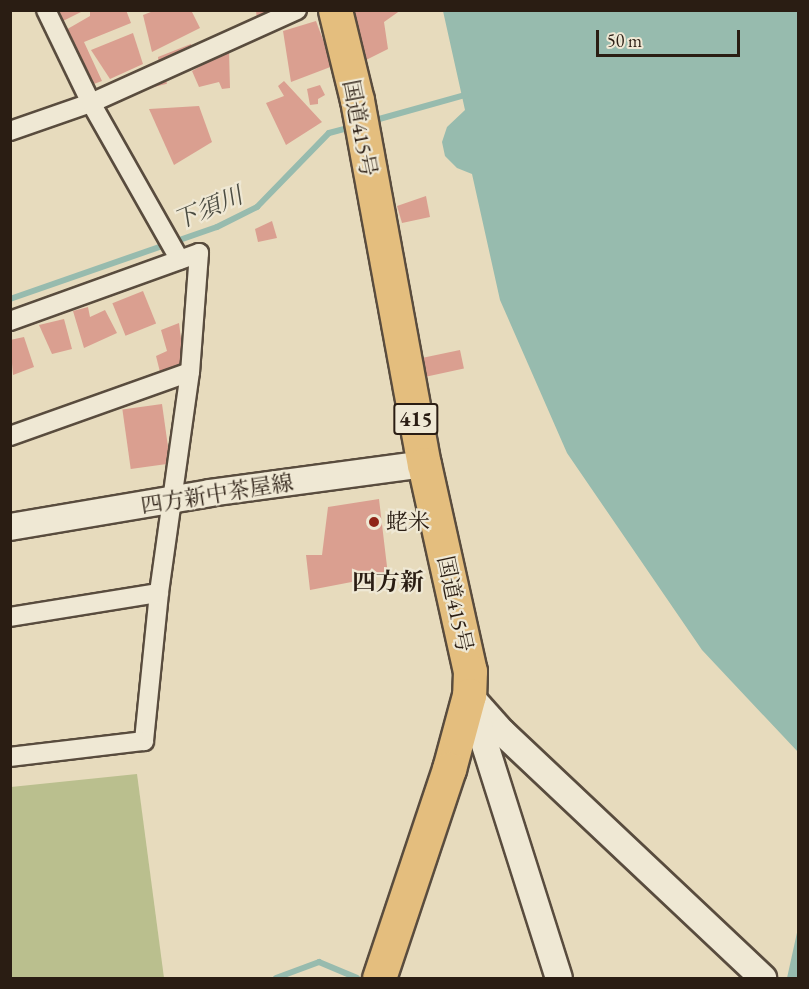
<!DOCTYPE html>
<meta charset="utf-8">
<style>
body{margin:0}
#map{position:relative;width:809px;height:989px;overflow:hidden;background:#e7dbbd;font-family:"EB Garamond","Noto Serif JP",serif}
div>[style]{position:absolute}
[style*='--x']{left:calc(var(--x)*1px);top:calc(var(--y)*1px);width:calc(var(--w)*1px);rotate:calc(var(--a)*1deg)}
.green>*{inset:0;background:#babf8e}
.water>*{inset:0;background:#97bbae}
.stream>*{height:6px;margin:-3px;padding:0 3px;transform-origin:3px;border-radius:3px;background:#97bbae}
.building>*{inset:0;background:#da9f90;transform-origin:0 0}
.roads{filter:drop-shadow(2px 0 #594c3e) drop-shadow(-2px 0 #594c3e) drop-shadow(0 2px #594c3e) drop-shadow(0 -2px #594c3e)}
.street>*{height:18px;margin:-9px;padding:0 9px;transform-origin:9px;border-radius:9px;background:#efe8d4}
.secondary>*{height:26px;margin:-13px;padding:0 13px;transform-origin:13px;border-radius:13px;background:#efe8d4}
.highway>*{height:33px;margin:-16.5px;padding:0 16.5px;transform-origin:16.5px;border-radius:16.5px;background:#e4be7e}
.dots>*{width:16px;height:16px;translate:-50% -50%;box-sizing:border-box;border:3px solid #efe8d4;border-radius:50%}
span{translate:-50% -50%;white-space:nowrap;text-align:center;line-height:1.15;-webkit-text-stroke:4.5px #efe8d4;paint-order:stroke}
.shield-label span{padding:2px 4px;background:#efe8d4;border:2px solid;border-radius:4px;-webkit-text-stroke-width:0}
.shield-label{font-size:21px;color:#2a1d13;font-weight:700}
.street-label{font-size:22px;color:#2a1d13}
.poi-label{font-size:22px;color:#2a1d13}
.left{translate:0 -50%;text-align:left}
.water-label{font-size:24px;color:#4b4c42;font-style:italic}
.neighbourhood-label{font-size:24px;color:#2a1d13;font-weight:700}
.frame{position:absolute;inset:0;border:12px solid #2a1d13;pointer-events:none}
.scale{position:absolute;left:596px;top:30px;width:144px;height:27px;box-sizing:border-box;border:3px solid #2a1d13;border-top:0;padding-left:8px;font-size:18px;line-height:21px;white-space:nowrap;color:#2a1d13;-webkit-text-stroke:4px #efe8d4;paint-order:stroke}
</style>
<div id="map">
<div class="green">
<div style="clip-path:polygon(137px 774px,164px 978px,11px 978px,11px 787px)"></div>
</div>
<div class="water">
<div style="clip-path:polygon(443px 11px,798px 11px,798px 752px,702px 650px,567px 453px,500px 300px,472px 174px,457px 168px,445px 156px,442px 142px,447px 127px,465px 110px)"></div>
<div style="clip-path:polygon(798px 927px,798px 978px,787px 978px,798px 928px)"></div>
</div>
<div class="stream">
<div style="--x:372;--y:121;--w:97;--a:-15.6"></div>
<div style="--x:10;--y:299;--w:219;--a:-19.2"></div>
<div style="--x:217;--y:227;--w:45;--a:-26.6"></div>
<div style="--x:257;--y:207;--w:103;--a:-45.8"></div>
<div style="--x:329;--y:133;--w:23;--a:-15"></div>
<div style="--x:276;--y:978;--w:46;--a:-20.4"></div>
<div style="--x:319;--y:962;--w:41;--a:22.8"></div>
</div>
<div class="building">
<div style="clip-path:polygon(56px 10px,85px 10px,63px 21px)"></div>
<div style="clip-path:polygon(90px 10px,126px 10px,131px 23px,84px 42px,102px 81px,91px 85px,64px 31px,90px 16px)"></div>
<div style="clip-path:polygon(156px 10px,191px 10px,200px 28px,152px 52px,143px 15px)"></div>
<div style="clip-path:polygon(256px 10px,275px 10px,257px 21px)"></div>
<div style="clip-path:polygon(354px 10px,401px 10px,384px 22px,388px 49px,366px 60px)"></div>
<div style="clip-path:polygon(316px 21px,333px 66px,291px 82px,283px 31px)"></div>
<div style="clip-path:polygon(133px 33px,143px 64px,110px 79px,91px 50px)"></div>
<div style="clip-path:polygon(191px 44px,193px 50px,159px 66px,158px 57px)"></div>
<div style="clip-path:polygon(229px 50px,230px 88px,222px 89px,219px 82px,199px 87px,192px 71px)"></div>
<div style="left:165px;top:76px;width:8px;height:33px;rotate:76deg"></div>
<div style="clip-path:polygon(284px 81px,322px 122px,286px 145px,266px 103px,284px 96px,278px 86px)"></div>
<div style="clip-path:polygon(320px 85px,325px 95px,318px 99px,318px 104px,310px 105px,307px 89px)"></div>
<div style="clip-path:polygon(199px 106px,212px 142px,174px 165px,149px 109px)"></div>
<div style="clip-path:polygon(426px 196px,430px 217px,402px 223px,397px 206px)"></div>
<div style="clip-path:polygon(272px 221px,277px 238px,258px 242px,255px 229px)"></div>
<div style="left:143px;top:291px;width:35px;height:33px;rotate:68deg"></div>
<div style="clip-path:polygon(88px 307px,90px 317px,105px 310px,117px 333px,84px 348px,73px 311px)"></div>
<div style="clip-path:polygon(64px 319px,72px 349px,52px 354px,39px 325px)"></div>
<div style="clip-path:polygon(179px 323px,184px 362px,160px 372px,156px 356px,167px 351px,161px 330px)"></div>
<div style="clip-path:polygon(24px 337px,34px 367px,13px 375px,10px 340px)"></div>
<div style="left:460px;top:350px;width:19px;height:39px;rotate:78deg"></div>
<div style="left:162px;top:404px;width:60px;height:40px;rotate:82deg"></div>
<div style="clip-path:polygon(379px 499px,388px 575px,310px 590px,306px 555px,322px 555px,328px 507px)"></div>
</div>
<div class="roads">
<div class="street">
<div style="--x:46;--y:10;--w:103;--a:64.2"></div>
<div style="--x:91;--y:103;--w:180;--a:60.5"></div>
<div style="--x:10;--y:131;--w:86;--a:-19.1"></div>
<div style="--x:91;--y:103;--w:226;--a:-24.3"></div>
<div style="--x:10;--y:321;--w:201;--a:-19.8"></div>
<div style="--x:199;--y:253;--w:119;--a:94.3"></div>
<div style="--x:190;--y:372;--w:223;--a:98"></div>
<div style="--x:159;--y:593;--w:149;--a:95.8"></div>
<div style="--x:144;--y:741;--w:135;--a:173.2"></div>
<div style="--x:10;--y:436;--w:191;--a:-19.6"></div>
<div style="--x:10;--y:617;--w:151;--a:-9.2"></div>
</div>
<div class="secondary">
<div style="--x:10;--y:527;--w:203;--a:-9.6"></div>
<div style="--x:210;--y:493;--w:216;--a:-7.7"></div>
<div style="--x:469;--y:695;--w:50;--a:48.3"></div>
<div style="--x:502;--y:732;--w:359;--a:43.3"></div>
<div style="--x:472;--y:704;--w:287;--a:72.4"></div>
</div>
<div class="highway">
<div style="--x:335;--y:10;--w:93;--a:76.3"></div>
<div style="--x:357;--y:100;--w:370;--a:79.6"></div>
<div style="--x:424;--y:464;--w:212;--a:77.5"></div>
<div style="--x:470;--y:671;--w:24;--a:92"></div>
<div style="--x:469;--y:695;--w:77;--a:105.1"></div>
<div style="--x:449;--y:769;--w:220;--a:108.5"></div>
</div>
</div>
<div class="dots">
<div style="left:374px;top:522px;background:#8f2418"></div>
</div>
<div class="shield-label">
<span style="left:416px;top:419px">415</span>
</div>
<div class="street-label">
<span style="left:360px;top:128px;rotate:79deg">国道415号</span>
<span style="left:217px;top:494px;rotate:-9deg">四方新中茶屋線</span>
<span style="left:455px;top:604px;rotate:78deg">国道415号</span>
</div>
<div class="poi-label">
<span class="left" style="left:386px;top:522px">蛯米</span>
</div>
<div class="water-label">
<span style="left:208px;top:208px;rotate:-23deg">下須川</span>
</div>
<div class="neighbourhood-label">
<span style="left:388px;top:582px">四方新</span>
</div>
<div class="frame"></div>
<div class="scale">50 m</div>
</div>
